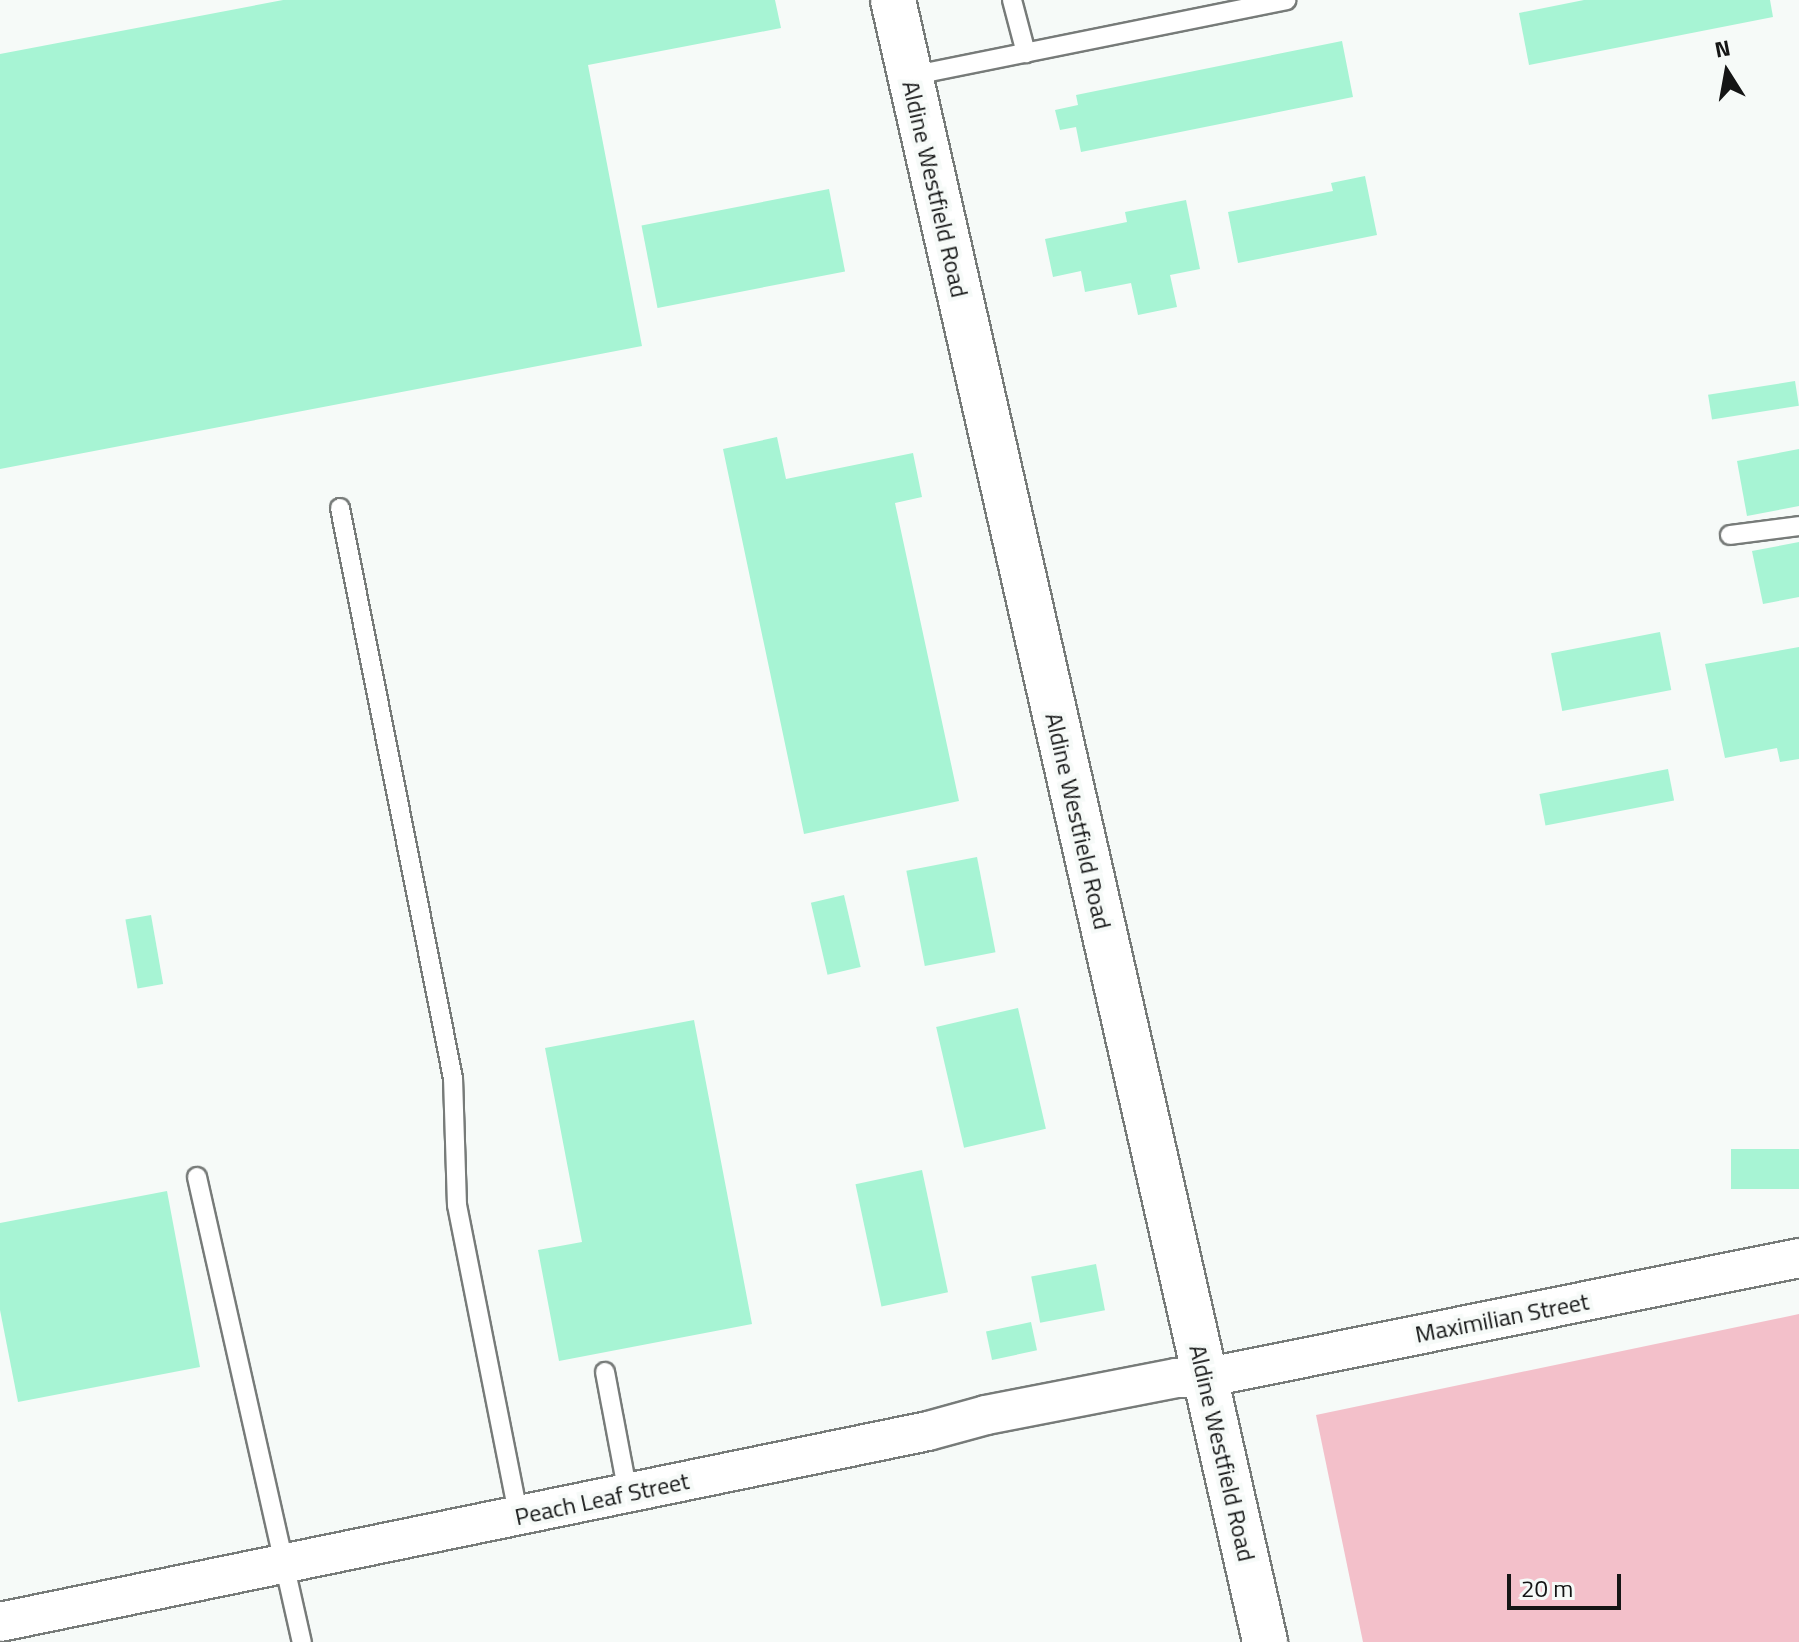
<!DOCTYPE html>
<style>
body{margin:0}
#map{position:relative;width:1799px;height:1642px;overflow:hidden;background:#f6faf8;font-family:"Titillium Web",sans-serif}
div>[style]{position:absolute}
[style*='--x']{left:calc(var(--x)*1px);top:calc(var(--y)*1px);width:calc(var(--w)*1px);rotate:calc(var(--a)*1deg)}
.green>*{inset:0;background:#f3c0ca}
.building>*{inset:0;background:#a7f4d4;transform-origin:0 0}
.roads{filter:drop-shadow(2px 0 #777b79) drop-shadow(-2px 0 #777b79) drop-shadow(0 2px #777b79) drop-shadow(0 -2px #777b79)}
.lane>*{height:18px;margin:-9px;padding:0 9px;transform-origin:9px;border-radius:9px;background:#fff}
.street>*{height:38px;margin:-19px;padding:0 19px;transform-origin:19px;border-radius:19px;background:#fff}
.secondary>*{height:44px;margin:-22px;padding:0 22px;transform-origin:22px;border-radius:22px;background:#fff}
span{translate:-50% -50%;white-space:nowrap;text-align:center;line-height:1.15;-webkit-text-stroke:8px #f6faf8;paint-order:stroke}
.street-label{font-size:24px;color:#141515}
.north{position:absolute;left:1687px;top:32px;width:80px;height:80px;-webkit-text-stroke:6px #f6faf8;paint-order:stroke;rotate:349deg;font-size:22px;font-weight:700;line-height:32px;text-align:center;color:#141515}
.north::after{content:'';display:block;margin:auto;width:28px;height:36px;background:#141515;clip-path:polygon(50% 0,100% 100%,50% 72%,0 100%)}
.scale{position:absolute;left:1507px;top:1574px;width:114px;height:36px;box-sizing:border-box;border:4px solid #141515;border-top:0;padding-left:10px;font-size:24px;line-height:28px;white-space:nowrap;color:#141515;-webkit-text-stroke:6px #f6faf8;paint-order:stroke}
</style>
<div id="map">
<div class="green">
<div style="clip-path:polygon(1799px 1314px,1799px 1642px,1363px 1642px,1316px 1415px)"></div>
</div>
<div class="building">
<div style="clip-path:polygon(283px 0,775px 0,781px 28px,588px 65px,642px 346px,0 469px,0 54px)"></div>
<div style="clip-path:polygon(1584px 0,1770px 0,1773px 17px,1529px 65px,1519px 13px)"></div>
<div style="clip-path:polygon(1342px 41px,1353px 97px,1081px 152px,1076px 127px,1060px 130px,1055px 110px,1078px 105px,1076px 95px)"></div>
<div style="clip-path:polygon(1365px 176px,1377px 235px,1238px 263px,1228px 212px,1333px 191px,1331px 183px)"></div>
<div style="left:829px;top:189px;width:84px;height:191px;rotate:79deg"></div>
<div style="clip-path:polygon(1186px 200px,1200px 269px,1170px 275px,1177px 307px,1138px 315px,1131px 283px,1085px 292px,1081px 271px,1053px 277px,1045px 239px,1127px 222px,1125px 212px)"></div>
<div style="left:1795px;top:381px;width:25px;height:88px;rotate:81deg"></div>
<div style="clip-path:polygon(777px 437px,786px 479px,913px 453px,922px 497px,895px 503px,959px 801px,804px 834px,723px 449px)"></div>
<div style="clip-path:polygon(1799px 449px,1799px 506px,1747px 516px,1737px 461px)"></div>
<div style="clip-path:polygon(1799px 542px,1799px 597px,1763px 604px,1752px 551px)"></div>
<div style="left:1660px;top:632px;width:59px;height:111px;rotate:79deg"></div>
<div style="clip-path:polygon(1799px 647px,1799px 759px,1780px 762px,1777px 748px,1725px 758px,1705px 664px)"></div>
<div style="left:1668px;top:769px;width:32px;height:131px;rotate:79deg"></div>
<div style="left:977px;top:857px;width:97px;height:72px;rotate:79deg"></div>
<div style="left:844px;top:895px;width:74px;height:34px;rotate:77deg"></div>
<div style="left:151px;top:915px;width:70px;height:26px;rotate:80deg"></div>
<div style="left:1018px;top:1008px;width:124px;height:84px;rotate:77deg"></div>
<div style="clip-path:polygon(694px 1020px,752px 1324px,559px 1361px,538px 1250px,582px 1242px,545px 1048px)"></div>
<div style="left:1799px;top:1149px;width:40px;height:68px;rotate:90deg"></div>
<div style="left:922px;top:1170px;width:125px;height:68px;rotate:78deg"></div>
<div style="clip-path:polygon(167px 1191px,200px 1367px,18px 1402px,0 1310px,0 1223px)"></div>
<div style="left:1096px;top:1264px;width:47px;height:66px;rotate:79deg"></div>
<div style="left:1031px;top:1322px;width:29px;height:46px;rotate:78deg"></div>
</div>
<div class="roads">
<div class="lane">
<div style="--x:1012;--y:0;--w:55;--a:75.2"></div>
<div style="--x:910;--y:76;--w:384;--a:-11.4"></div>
<div style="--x:340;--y:508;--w:581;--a:78.79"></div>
<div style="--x:453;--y:1078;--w:127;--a:88.2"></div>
<div style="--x:457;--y:1205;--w:318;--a:78.8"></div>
<div style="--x:1730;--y:535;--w:70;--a:-7.4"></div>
<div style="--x:197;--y:1177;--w:477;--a:77.3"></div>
<div style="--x:605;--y:1372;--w:124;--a:79.3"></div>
</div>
<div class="street">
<div style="--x:0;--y:1622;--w:947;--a:-11.63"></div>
<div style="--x:928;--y:1431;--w:60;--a:-15.4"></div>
<div style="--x:986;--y:1415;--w:194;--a:-11"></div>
<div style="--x:1176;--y:1378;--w:28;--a:0"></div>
<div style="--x:1204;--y:1378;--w:607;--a:-11.4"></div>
</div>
<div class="secondary">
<div style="--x:893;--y:0;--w:1684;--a:77.23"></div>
</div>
</div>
<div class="street-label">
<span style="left:935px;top:189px;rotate:77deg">Aldine Westfield Road</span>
<span style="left:1078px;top:821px;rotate:77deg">Aldine Westfield Road</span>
<span style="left:1502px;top:1318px;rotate:-11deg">Maximilian Street</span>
<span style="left:1222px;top:1453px;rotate:77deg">Aldine Westfield Road</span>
<span style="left:602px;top:1499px;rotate:-12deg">Peach Leaf Street</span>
</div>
<div class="north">N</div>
<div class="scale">20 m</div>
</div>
